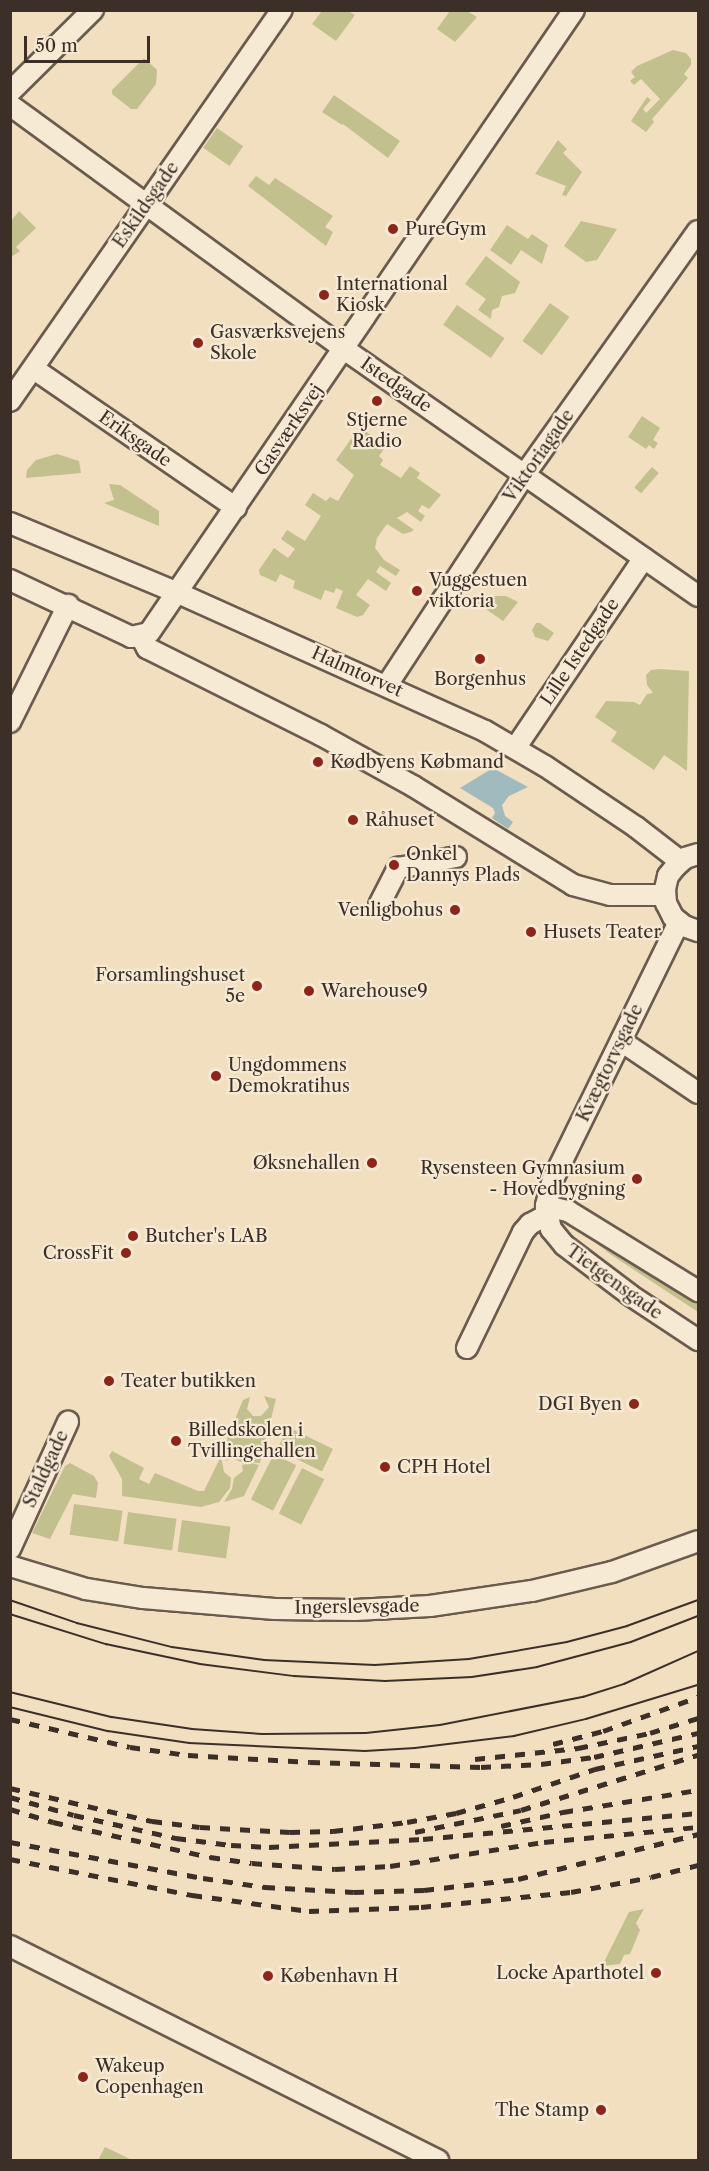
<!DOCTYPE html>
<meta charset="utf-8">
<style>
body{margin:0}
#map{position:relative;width:709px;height:2171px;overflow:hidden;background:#f2dfbf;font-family:"Libre Caslon Text",serif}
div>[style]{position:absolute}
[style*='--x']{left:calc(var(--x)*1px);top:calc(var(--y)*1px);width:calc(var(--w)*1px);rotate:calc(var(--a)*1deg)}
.green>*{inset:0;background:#c2c08d;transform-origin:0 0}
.water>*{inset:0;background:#a0babd}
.roads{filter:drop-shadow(2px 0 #6a5b4e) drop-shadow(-2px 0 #6a5b4e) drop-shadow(0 2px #6a5b4e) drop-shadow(0 -2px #6a5b4e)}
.minor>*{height:20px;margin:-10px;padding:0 10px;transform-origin:10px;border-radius:10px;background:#f7ead5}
.tram>*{height:1.5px;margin:-0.75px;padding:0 0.75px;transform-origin:0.75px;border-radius:0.75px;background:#3c2f28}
.rail>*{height:4.5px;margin-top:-2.25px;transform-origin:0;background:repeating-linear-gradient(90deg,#3c2f28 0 10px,transparent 0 20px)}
.dots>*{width:16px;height:16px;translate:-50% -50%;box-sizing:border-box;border:3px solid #f7ead5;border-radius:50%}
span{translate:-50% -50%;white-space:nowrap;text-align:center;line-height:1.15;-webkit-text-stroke:4.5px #f7ead5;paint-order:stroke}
.street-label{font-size:18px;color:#3c2f28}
.poi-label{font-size:18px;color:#3c2f28}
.left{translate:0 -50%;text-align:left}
.right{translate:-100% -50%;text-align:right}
.frame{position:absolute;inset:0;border:12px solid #3c2f28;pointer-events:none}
.scale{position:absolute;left:24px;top:36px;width:126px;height:27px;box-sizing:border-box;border:3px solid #3c2f28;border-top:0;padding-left:8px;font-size:18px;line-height:21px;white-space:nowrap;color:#3c2f28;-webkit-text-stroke:4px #f7ead5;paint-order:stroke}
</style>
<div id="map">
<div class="green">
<div style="clip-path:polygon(322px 11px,348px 11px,355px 15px,336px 41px,312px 24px)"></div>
<div style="clip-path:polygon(450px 11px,467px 11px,477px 17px,455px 42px,437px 29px)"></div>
<div style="clip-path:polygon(673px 50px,686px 53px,691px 59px,691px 65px,684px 74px,688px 78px,652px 119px,654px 122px,646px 132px,631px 121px,647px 97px,651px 100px,643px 109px,646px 113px,660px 99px,641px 79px,634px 85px,630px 81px,635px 77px,631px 72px,637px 66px)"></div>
<div style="clip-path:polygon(144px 58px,157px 70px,156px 84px,137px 109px,131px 109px,112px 94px,112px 90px)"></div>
<div style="clip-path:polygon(334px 95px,400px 141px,388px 158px,343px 124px,342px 125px,322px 112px)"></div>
<div style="left:217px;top:128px;width:32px;height:24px;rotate:35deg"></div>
<div style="clip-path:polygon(558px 140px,567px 149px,563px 153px,582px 172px,566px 196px,562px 195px,566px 186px,535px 174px)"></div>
<div style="clip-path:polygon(256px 176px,269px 185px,275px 178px,333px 216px,325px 227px,333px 232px,326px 246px,248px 186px)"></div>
<div style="clip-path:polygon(19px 211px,36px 228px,16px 247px,20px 251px,11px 257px,11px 221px)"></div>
<div style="clip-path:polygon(581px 221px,617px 229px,597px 260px,586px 262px,564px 246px)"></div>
<div style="clip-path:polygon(507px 225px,528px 239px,532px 234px,548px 245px,542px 264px,521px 250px,511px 265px,490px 250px)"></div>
<div style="clip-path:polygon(486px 256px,520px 282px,515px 293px,502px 296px,499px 307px,492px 310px,491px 319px,478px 310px,486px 299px,465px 284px)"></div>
<div style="left:550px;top:303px;width:24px;height:47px;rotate:36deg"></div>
<div style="left:457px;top:305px;width:58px;height:24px;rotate:35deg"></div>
<div style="clip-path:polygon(642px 416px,660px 428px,653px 440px,658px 443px,654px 449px,649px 445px,646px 449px,628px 437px)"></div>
<div style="clip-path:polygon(364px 430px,386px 446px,379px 456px,383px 460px,380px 465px,401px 478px,410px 466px,420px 473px,417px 478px,441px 495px,429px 509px,422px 505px,418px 511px,425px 516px,421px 522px,407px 512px,397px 518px,414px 530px,411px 532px,403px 534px,387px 524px,384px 528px,377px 538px,375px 548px,384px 560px,400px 570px,396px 576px,380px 566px,376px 572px,391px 583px,386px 591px,368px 579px,356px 595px,370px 605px,363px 615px,357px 617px,336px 608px,343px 591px,336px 588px,334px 593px,325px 590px,321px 600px,293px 588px,295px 581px,280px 574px,276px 582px,260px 575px,259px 570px,274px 548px,288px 558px,295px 549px,281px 539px,287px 530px,305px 541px,321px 516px,305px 505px,313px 493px,326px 501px,330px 497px,338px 501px,354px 475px,336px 460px,351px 439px,355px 441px)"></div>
<div style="clip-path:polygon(57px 454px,79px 461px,81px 473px,26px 478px,27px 470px,36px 460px)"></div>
<div style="left:652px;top:467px;width:9px;height:27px;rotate:41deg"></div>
<div style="clip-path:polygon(109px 484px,120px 485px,159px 511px,159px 526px,104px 503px,114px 500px)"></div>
<div style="clip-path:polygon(495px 596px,506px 596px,518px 602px,503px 621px,477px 603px)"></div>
<div style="clip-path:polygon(536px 623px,540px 623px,554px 633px,548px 641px,535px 637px,532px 630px)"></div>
<div style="clip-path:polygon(659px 669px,689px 671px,687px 771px,664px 755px,654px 770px,611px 741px,617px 732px,595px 717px,606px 701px,634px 702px,640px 705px,647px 694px,653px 693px,647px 685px,646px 675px,651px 670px)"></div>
<div style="clip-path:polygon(575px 1223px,698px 1301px,698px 1312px,610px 1254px,573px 1225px)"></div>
<div style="clip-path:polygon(264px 1396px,276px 1399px,260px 1463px,241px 1462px,232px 1458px,226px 1461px,222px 1451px,243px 1400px,250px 1397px,247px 1409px,253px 1416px,261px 1416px,269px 1407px)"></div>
<div style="left:288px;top:1427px;width:50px;height:25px;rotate:26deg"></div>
<div style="clip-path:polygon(112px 1451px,144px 1468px,139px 1479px,149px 1484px,155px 1473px,198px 1491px,204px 1491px,221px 1456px,224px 1472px,231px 1478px,230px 1488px,219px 1502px,201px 1507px,122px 1496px,122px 1479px,109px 1456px)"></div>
<div style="left:274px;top:1454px;width:25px;height:51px;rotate:27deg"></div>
<div style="clip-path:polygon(70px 1463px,94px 1476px,98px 1483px,96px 1498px,73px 1494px,50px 1539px,32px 1533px,65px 1466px)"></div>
<div style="clip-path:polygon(251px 1463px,259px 1465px,244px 1496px,224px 1502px,232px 1489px,234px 1478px,243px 1471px,242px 1465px)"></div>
<div style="left:302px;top:1468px;width:25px;height:51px;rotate:27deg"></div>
<div style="left:74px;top:1504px;width:49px;height:31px;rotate:8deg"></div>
<div style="left:128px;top:1512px;width:49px;height:32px;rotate:8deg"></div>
<div style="left:182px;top:1520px;width:49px;height:32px;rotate:8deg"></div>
<div style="clip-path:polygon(644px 1909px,636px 1923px,640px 1930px,630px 1954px,624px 1955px,620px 1964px,602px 1966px,629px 1912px)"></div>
<div style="clip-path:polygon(105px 2147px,132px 2160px,98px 2160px)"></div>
</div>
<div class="water">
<div style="clip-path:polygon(493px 768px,528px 787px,509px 796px,502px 805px,505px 816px,513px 822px,508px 829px,492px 818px,495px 813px,493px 808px,460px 788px)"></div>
</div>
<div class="roads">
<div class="minor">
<div style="--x:10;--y:92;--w:117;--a:-44.7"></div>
<div style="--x:10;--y:105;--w:414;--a:36.1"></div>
<div style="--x:344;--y:349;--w:432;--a:34.9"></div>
<div style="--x:34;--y:369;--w:245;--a:34.5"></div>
<div style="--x:10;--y:401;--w:476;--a:-55.2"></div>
<div style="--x:10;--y:523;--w:182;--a:22.6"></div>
<div style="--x:178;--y:593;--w:337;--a:24.2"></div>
<div style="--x:485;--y:731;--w:69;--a:30.3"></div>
<div style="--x:545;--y:766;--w:110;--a:33.8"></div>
<div style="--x:636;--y:827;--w:56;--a:37.7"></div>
<div style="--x:10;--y:580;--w:134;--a:25.2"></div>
<div style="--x:131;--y:637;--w:18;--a:-13"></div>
<div style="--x:149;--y:633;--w:754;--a:-55.7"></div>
<div style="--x:141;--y:637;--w:13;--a:61"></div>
<div style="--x:147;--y:648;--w:195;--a:26.6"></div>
<div style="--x:321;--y:735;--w:105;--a:29"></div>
<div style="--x:413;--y:786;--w:188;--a:31.7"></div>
<div style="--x:573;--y:885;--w:38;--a:15"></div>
<div style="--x:610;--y:895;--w:55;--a:0"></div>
<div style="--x:387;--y:685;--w:252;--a:-56.8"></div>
<div style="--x:525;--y:474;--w:298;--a:-54.6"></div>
<div style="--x:10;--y:722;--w:131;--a:-63.6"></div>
<div style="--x:516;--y:747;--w:228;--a:-55.9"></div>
<div style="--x:698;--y:854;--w:14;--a:163"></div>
<div style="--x:685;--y:858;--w:12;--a:138"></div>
<div style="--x:676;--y:866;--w:13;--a:129"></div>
<div style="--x:668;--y:876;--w:13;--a:103"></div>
<div style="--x:665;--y:889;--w:14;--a:86"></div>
<div style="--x:666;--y:903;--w:16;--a:63"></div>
<div style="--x:673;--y:917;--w:14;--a:39"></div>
<div style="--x:684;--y:926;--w:15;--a:20"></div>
<div style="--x:379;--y:905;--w:42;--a:-62.8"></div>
<div style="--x:398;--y:868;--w:59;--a:-10.7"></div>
<div style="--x:679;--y:922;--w:286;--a:116.1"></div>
<div style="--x:553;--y:1179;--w:28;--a:105"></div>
<div style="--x:546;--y:1206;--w:24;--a:78"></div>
<div style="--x:551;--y:1229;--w:21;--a:51"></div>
<div style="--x:564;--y:1245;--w:83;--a:37.1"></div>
<div style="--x:630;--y:1295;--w:82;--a:33.5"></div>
<div style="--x:621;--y:1041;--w:93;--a:34"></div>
<div style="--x:546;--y:1206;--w:23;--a:13"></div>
<div style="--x:568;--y:1211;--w:153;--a:31.6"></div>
<div style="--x:467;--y:1348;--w:129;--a:-64.2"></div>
<div style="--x:523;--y:1232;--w:11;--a:-49"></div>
<div style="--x:530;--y:1224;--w:19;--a:-28"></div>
<div style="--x:10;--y:1549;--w:140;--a:-65.5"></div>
<div style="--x:10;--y:1566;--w:79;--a:16.8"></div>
<div style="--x:86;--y:1589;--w:58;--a:9"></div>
<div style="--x:143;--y:1598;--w:132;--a:4.8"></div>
<div style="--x:275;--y:1609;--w:80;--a:0.7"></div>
<div style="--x:355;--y:1610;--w:75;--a:-3.1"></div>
<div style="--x:430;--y:1606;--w:103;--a:-8.4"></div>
<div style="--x:532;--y:1591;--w:82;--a:-13.4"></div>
<div style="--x:612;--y:1572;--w:91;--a:-19.8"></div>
<div style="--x:10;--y:1946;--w:479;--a:26.6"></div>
</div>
</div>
<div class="tram">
<div style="--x:10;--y:1600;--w:71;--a:18.9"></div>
<div style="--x:77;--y:1623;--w:98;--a:14.2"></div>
<div style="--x:172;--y:1647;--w:93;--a:8"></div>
<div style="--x:264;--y:1660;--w:111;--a:2.6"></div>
<div style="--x:375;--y:1665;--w:94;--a:-3.7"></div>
<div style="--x:469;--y:1659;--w:99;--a:-9.8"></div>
<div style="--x:567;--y:1642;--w:62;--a:-14.9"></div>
<div style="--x:627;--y:1626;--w:76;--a:-20.1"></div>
<div style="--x:10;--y:1614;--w:101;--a:17.4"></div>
<div style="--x:106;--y:1644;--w:96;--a:12"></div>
<div style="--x:200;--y:1664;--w:95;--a:7.3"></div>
<div style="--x:294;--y:1676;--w:91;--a:3.1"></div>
<div style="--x:385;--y:1681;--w:87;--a:-2.6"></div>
<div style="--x:472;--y:1677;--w:66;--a:-8.7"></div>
<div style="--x:537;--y:1667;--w:97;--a:-14.9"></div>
<div style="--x:631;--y:1642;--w:72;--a:-21.2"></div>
<div style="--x:10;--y:1692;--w:105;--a:13.8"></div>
<div style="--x:112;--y:1717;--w:81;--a:8.5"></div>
<div style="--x:192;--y:1729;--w:70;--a:4.1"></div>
<div style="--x:262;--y:1734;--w:104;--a:-0.6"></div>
<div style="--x:366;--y:1733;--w:74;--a:-6.2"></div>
<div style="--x:440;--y:1725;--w:146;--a:-11.1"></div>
<div style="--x:583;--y:1697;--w:43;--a:-17.6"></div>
<div style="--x:624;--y:1684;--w:81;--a:-24"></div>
<div style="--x:10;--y:1707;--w:101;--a:13.8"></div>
<div style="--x:108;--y:1731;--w:82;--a:8.4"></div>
<div style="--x:189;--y:1743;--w:176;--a:2.6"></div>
<div style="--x:365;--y:1751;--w:50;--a:-3.4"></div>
<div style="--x:415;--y:1748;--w:100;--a:-6.9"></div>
<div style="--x:514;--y:1736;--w:74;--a:-13.3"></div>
<div style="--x:586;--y:1719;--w:117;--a:-16.9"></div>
</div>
<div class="rail">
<div style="--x:10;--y:1719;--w:123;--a:13.1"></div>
<div style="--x:130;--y:1747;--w:59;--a:7.9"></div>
<div style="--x:188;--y:1755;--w:122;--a:3.3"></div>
<div style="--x:310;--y:1762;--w:171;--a:1.7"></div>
<div style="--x:481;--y:1767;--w:60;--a:-2.9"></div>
<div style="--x:541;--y:1764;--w:53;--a:-7.5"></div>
<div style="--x:594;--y:1757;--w:107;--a:-13"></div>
<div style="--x:553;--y:1744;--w:52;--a:-14.6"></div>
<div style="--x:603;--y:1731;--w:101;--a:-19.7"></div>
<div style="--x:475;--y:1759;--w:104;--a:-6.1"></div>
<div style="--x:578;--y:1748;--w:74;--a:-11.8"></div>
<div style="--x:650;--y:1733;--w:50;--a:-17.4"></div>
<div style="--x:10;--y:1788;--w:146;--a:13.1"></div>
<div style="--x:152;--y:1821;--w:48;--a:7.1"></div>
<div style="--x:200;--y:1827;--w:90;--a:3.2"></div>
<div style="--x:290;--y:1832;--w:43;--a:-1.3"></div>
<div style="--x:333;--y:1831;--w:75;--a:-6.9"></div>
<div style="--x:407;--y:1822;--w:50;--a:-10.4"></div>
<div style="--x:456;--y:1813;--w:59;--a:-15.7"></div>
<div style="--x:513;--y:1797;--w:87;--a:-18.9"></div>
<div style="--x:595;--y:1769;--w:106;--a:-12.6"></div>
<div style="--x:10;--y:1797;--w:66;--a:15.7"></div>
<div style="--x:74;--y:1815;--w:105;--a:12.7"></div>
<div style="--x:176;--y:1838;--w:55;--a:7.3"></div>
<div style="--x:231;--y:1845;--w:38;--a:3"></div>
<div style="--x:269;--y:1847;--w:154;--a:-3"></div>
<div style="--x:423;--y:1839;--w:276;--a:-5.4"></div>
<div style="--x:10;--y:1809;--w:45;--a:16.8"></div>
<div style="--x:53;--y:1822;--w:161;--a:12.6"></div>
<div style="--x:210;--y:1857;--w:42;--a:8.1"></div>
<div style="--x:252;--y:1863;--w:83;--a:4.1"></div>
<div style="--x:335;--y:1869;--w:55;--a:-3.1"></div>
<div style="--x:390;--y:1866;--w:156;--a:-8.9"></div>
<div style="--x:544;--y:1842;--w:155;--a:-5.6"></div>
<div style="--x:501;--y:1826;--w:64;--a:-12.7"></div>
<div style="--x:563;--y:1812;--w:137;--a:-9.3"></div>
<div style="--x:415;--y:1832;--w:108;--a:-11.7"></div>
<div style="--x:521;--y:1810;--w:185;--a:-17.3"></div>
<div style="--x:10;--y:1842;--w:196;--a:10.6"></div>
<div style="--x:203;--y:1878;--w:63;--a:8.3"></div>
<div style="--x:265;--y:1887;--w:89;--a:3.2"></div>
<div style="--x:354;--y:1892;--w:70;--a:-1.6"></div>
<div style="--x:424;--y:1890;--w:95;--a:-6.7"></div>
<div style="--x:518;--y:1879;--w:186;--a:-14"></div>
<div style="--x:10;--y:1859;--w:186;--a:11.2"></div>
<div style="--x:192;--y:1895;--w:118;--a:7.8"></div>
<div style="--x:309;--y:1911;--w:112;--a:-2"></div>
<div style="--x:421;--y:1907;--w:151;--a:-5.7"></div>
<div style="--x:571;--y:1892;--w:81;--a:-10.6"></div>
<div style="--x:651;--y:1877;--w:49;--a:-14.3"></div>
</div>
<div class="dots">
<div style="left:393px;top:229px;background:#8f2418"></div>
<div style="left:324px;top:295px;background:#8f2418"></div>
<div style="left:198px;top:343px;background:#8f2418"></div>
<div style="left:377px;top:401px;background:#8f2418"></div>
<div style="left:417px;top:591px;background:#8f2418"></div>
<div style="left:480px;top:659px;background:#8f2418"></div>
<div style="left:318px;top:762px;background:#8f2418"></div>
<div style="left:353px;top:820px;background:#8f2418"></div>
<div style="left:394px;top:865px;background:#8f2418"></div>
<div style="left:455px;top:910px;background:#8f2418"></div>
<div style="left:531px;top:932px;background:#8f2418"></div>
<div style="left:257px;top:986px;background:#8f2418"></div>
<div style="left:309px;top:991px;background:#8f2418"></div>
<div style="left:216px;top:1076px;background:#8f2418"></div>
<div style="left:372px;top:1163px;background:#8f2418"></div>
<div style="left:637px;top:1179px;background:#8f2418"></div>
<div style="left:133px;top:1236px;background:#8f2418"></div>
<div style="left:126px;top:1253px;background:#8f2418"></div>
<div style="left:109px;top:1381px;background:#8f2418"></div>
<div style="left:634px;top:1404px;background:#8f2418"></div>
<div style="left:176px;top:1441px;background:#8f2418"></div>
<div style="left:385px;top:1467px;background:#8f2418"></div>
<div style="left:656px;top:1973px;background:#8f2418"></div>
<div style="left:268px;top:1976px;background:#8f2418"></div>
<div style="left:83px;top:2077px;background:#8f2418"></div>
<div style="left:601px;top:2110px;background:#8f2418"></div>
</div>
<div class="street-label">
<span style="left:146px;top:205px;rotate:-55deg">Eskildsgade</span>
<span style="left:396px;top:385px;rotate:35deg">Istedgade</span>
<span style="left:289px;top:430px;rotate:-56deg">Gasværksvej</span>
<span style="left:135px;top:439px;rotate:35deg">Eriksgade</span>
<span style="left:539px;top:456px;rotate:-55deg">Viktoriagade</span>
<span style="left:580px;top:652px;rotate:-56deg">Lille Istedgade</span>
<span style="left:357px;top:672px;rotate:24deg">Halmtorvet</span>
<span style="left:610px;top:1063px;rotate:-64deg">Kvægtorvsgade</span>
<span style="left:614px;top:1282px;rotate:36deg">Tietgensgade</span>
<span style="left:46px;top:1469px;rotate:-65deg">Staldgade</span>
<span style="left:357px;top:1607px;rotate:-1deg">Ingerslevsgade</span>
</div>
<div class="poi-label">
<span class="left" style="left:405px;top:229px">PureGym</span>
<span class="left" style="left:336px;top:295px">International<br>Kiosk</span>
<span class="left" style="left:210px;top:343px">Gasværksvejens<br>Skole</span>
<span style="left:377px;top:431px">Stjerne<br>Radio</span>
<span class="left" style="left:429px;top:591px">Vuggestuen<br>viktoria</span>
<span style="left:480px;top:679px">Borgenhus</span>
<span class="left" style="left:330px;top:762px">Kødbyens Købmand</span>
<span class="left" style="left:365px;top:820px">Råhuset</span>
<span class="left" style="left:406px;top:865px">Onkel<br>Dannys Plads</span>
<span class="right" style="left:443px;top:910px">Venligbohus</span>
<span class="left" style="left:543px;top:932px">Husets Teater</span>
<span class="right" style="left:245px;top:986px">Forsamlingshuset<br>5e</span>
<span class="left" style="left:321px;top:991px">Warehouse9</span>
<span class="left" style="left:228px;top:1076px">Ungdommens<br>Demokratihus</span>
<span class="right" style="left:360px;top:1163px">Øksnehallen</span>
<span class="right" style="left:625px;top:1179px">Rysensteen Gymnasium<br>- Hovedbygning</span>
<span class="left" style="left:145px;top:1236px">Butcher's LAB</span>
<span class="right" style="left:114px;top:1253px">CrossFit</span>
<span class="left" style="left:121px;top:1381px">Teater butikken</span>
<span class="right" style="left:622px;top:1404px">DGI Byen</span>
<span class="left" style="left:188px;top:1441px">Billedskolen i<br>Tvillingehallen</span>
<span class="left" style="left:397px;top:1467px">CPH Hotel</span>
<span class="right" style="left:644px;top:1973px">Locke Aparthotel</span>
<span class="left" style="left:280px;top:1976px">København H</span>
<span class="left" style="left:95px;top:2077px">Wakeup<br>Copenhagen</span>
<span class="right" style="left:589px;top:2110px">The Stamp</span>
</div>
<div class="frame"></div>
<div class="scale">50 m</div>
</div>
